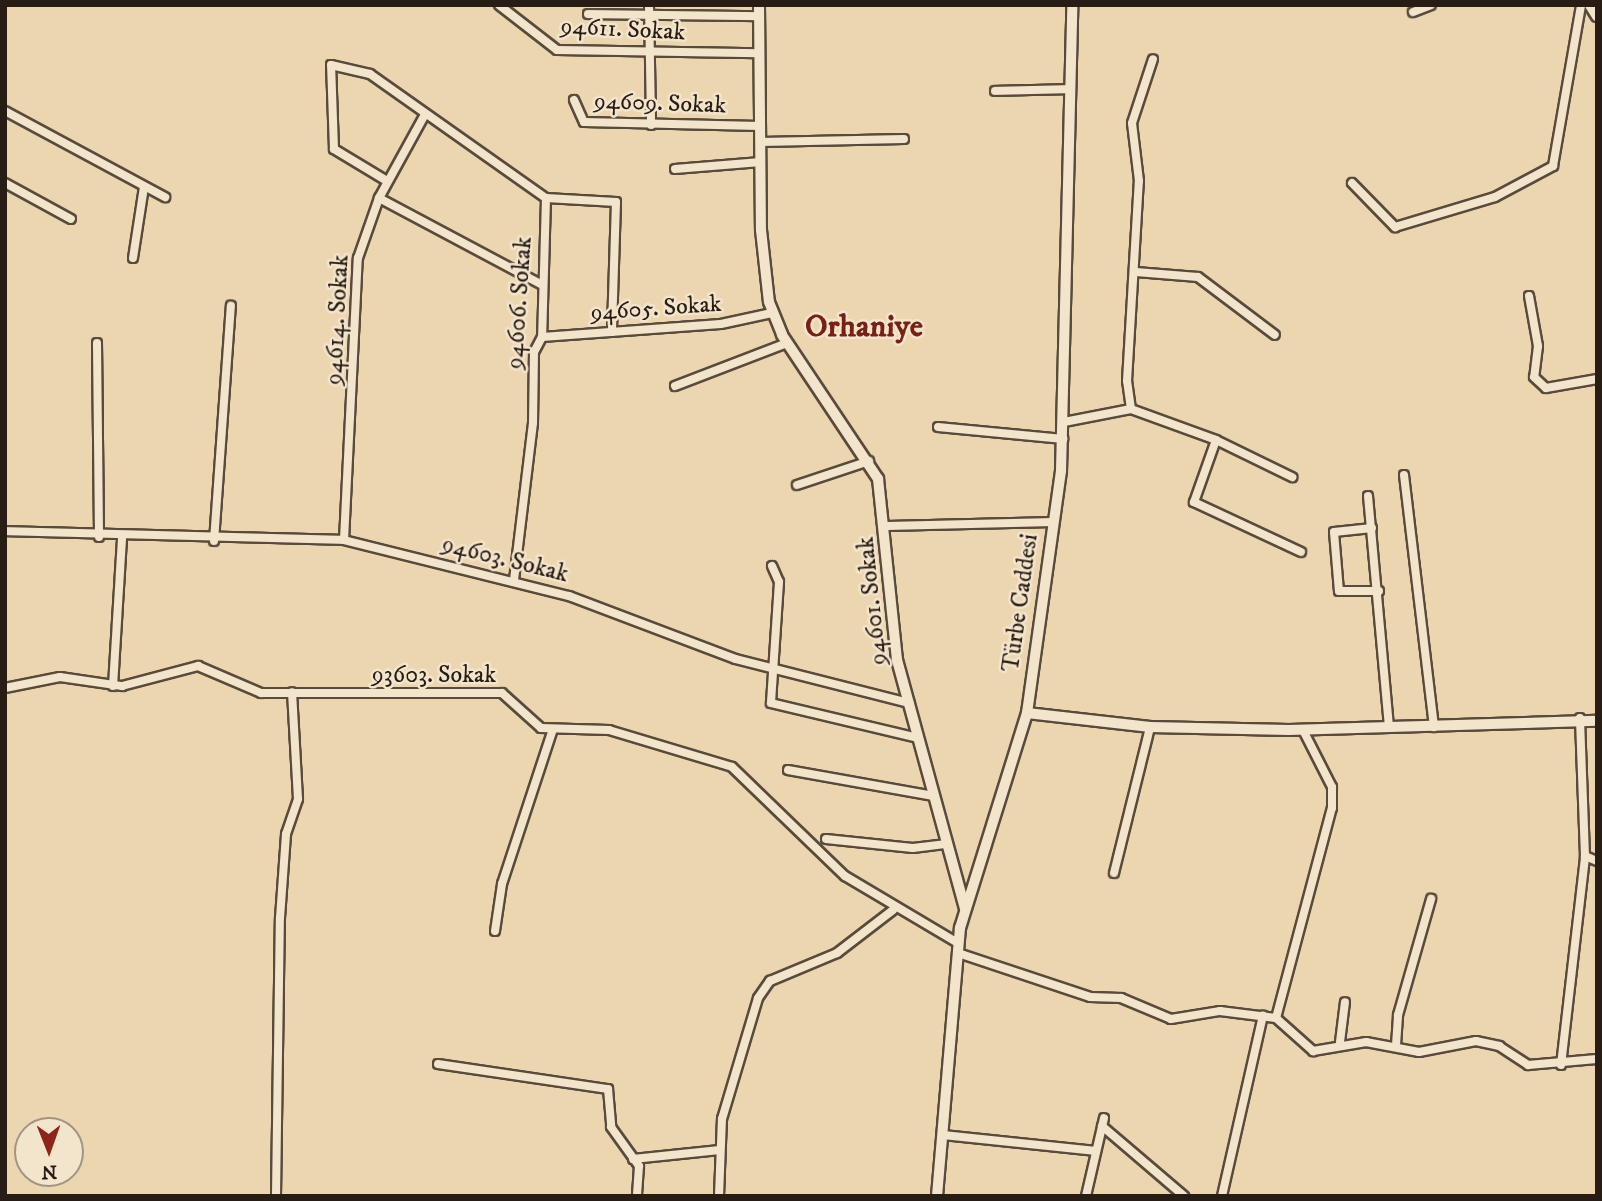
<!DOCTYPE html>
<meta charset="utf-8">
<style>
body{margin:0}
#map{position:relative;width:1602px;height:1201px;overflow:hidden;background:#ecd6b0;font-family:"IM FELL DW Pica",serif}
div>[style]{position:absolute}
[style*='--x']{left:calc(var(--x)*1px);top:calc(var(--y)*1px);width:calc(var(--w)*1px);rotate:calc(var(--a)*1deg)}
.roads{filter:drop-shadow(2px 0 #594b3c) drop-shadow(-2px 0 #594b3c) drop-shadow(0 2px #594b3c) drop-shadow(0 -2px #594b3c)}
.minor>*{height:8px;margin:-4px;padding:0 4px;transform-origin:4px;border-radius:4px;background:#f3e4cc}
.tertiary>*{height:10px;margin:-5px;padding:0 5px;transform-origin:5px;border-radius:5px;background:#f3e4cc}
span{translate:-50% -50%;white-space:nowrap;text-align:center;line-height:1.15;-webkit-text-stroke:5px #f3e4cc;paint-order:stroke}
.street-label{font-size:24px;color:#281d15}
.district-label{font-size:32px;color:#7a1f14;font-weight:700}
.frame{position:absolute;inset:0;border:7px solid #281d15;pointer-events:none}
.north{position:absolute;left:14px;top:1117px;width:70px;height:70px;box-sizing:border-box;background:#f3e4cc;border:2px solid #a29483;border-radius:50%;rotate:179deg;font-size:19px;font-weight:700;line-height:28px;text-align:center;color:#281d15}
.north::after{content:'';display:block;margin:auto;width:24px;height:32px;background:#8f2418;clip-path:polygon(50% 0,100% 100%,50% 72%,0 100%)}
</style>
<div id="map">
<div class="roads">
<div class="minor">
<div style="--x:499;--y:5;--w:73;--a:37.8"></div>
<div style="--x:557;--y:50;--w:202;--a:0.9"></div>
<div style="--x:649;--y:5;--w:120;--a:89"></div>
<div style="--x:1413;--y:12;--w:19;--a:-21"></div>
<div style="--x:588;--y:14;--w:171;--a:0.7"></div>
<div style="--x:995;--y:91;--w:75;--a:-1.5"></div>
<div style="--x:574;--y:100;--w:24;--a:66"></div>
<div style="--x:584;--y:122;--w:176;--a:1.3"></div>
<div style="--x:5;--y:111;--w:182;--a:28.3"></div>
<div style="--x:761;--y:142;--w:143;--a:-1.2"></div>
<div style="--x:675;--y:169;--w:86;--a:-4.7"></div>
<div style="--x:387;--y:181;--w:62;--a:-148.9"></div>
<div style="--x:334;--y:149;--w:84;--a:-92"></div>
<div style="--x:331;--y:65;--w:40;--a:13"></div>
<div style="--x:370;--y:74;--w:215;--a:35.2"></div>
<div style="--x:546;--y:198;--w:139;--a:91.6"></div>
<div style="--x:542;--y:337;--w:17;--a:118"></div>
<div style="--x:534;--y:352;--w:71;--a:90.8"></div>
<div style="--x:533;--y:423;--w:159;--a:96.9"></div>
<div style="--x:5;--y:183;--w:75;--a:28.6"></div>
<div style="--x:1352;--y:183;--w:62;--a:45.7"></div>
<div style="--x:1395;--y:227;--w:104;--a:-16.7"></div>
<div style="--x:1495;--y:197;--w:66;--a:-28.1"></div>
<div style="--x:1553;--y:166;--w:163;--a:-80.1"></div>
<div style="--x:379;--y:198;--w:183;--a:28"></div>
<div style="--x:546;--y:198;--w:70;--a:3.3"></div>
<div style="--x:616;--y:202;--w:130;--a:91.8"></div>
<div style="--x:133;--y:258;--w:72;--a:-81.2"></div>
<div style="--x:1136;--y:272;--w:62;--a:4.6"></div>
<div style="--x:1198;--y:277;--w:96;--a:37"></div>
<div style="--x:1529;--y:296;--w:51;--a:79.8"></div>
<div style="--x:1538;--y:346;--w:31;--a:97"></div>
<div style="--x:1534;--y:377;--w:16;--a:43"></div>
<div style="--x:1546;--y:388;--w:52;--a:-10"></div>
<div style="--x:542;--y:337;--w:179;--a:-4.2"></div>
<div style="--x:721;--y:324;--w:52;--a:-12.2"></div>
<div style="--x:97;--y:343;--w:194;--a:89.4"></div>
<div style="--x:675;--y:386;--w:120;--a:-21"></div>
<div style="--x:1131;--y:409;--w:28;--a:-98"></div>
<div style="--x:1127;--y:381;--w:200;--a:-86.6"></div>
<div style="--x:1139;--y:181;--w:58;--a:-96.9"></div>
<div style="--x:1132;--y:123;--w:67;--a:-71.8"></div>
<div style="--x:1064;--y:422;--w:68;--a:-11"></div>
<div style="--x:1131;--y:409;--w:90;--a:20"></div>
<div style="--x:1216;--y:440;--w:85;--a:26"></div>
<div style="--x:938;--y:427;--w:126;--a:5.5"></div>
<div style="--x:1216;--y:440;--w:66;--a:109.5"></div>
<div style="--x:1194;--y:502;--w:118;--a:25"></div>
<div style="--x:1404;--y:475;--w:254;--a:83.2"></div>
<div style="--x:797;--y:485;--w:76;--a:-18.4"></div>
<div style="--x:1368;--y:496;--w:232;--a:84.8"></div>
<div style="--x:887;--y:526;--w:167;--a:-1.4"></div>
<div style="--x:1372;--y:528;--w:38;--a:174"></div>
<div style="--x:1334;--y:532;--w:59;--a:85.2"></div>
<div style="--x:1339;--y:591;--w:40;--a:0"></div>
<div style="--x:5;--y:531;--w:339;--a:1.5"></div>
<div style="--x:344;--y:540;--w:232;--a:14"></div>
<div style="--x:569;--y:596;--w:178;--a:20.7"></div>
<div style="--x:736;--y:659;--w:179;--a:14.3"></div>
<div style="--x:344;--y:540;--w:282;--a:-87.2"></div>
<div style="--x:358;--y:258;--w:64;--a:-70.7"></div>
<div style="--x:379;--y:198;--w:94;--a:-61.2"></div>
<div style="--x:214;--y:541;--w:236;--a:-85.9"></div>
<div style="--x:772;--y:566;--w:17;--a:66"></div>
<div style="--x:779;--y:582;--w:121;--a:93.8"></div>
<div style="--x:771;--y:703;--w:151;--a:13.4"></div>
<div style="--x:113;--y:686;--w:148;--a:-86.5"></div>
<div style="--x:5;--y:688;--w:56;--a:-11.3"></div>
<div style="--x:60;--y:677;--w:63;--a:8.3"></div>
<div style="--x:122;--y:686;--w:79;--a:-14.7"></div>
<div style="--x:198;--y:666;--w:69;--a:23.2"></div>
<div style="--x:261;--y:693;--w:241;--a:0"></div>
<div style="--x:502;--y:693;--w:52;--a:41.9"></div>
<div style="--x:541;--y:728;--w:68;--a:1.7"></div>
<div style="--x:609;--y:730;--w:128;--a:16.7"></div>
<div style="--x:732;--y:767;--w:157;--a:44"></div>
<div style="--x:845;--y:876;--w:131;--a:30.7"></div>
<div style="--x:788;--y:770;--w:148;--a:10.1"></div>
<div style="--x:826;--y:839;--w:87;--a:5.9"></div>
<div style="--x:913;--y:848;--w:34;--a:-7"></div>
<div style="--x:1585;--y:856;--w:13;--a:23"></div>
<div style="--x:1114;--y:873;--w:150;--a:-76.1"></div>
<div style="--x:495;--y:931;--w:48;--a:-81.5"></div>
<div style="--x:502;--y:884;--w:163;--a:-71.8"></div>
<div style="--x:958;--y:953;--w:139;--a:18.4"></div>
<div style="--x:1090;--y:997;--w:31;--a:2"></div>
<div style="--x:1121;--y:998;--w:54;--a:22.8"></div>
<div style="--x:1171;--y:1019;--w:50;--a:-9.3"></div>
<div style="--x:1220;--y:1011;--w:56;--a:7.1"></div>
<div style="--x:1276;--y:1018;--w:50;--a:41.7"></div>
<div style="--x:1313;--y:1051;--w:54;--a:-9.6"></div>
<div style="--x:1366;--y:1042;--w:54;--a:10.7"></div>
<div style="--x:1419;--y:1052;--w:58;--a:-10.9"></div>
<div style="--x:1476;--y:1041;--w:24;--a:12"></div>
<div style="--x:1499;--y:1046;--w:35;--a:33"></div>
<div style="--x:1528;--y:1065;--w:69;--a:-5"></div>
<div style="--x:1276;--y:1018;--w:217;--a:-75.1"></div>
<div style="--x:1332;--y:808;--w:21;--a:-90"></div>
<div style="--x:1332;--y:787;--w:64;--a:-117"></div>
<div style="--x:1340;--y:1042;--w:40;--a:-82.9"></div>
<div style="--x:1396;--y:1045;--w:30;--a:-86"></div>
<div style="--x:1398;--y:1015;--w:121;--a:-74.1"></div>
<div style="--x:438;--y:1064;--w:172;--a:8.4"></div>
<div style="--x:608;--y:1089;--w:38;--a:85"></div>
<div style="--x:611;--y:1127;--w:48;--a:54.3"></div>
<div style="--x:639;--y:1166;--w:30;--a:94"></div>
<div style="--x:1561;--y:1065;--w:210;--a:-83.4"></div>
<div style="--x:1585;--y:856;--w:138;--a:-92.1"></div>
<div style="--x:1102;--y:1126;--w:108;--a:40.5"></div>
<div style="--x:943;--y:1135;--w:154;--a:6"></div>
<div style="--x:633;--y:1159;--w:87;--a:-5.9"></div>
<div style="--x:276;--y:1196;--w:278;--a:-89.2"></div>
<div style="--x:280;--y:918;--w:84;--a:-85.9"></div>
<div style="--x:286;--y:834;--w:37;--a:-71"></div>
<div style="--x:298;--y:799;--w:107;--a:-93.2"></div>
<div style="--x:719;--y:1196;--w:77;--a:-87.8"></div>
<div style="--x:722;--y:1119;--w:126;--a:-73.4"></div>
<div style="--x:758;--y:998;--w:21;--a:-55"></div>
<div style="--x:770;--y:981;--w:73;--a:-22.7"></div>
<div style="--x:837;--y:953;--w:71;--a:-37.5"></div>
<div style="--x:1086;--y:1196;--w:80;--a:-77"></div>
<div style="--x:1222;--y:1196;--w:185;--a:-77.2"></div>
</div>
<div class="tertiary">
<div style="--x:759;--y:5;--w:225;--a:89.5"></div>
<div style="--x:761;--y:230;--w:72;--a:83.7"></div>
<div style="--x:769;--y:302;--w:35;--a:68"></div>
<div style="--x:782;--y:335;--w:173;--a:56.3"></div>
<div style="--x:878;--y:479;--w:182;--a:84"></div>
<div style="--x:897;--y:660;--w:258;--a:74.7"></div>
<div style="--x:1590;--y:5;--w:13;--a:58"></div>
<div style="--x:1027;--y:713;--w:124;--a:6.5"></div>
<div style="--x:1150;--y:727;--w:139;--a:1.2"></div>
<div style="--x:1289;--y:730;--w:308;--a:-1.7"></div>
<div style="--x:937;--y:1196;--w:269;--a:-85.1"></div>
<div style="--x:960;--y:928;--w:225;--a:-72.7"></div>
<div style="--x:1027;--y:713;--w:244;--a:-82"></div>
<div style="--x:1061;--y:471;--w:466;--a:-88.6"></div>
</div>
</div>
<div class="street-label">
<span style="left:623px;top:30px;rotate:3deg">94611. Sokak</span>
<span style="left:660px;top:104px;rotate:2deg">94609. Sokak</span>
<span style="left:520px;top:303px;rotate:-86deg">94606. Sokak</span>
<span style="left:656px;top:309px;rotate:-4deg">94605. Sokak</span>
<span style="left:338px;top:320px;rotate:-87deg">94614. Sokak</span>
<span style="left:505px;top:560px;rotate:14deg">94603. Sokak</span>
<span style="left:873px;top:601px;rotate:-96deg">94601. Sokak</span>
<span style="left:1021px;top:603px;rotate:-82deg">Türbe Caddesi</span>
<span style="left:434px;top:676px">93603. Sokak</span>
</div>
<div class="district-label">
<span style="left:864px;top:327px">Orhaniye</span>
</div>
<div class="frame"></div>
<div class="north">N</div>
</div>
